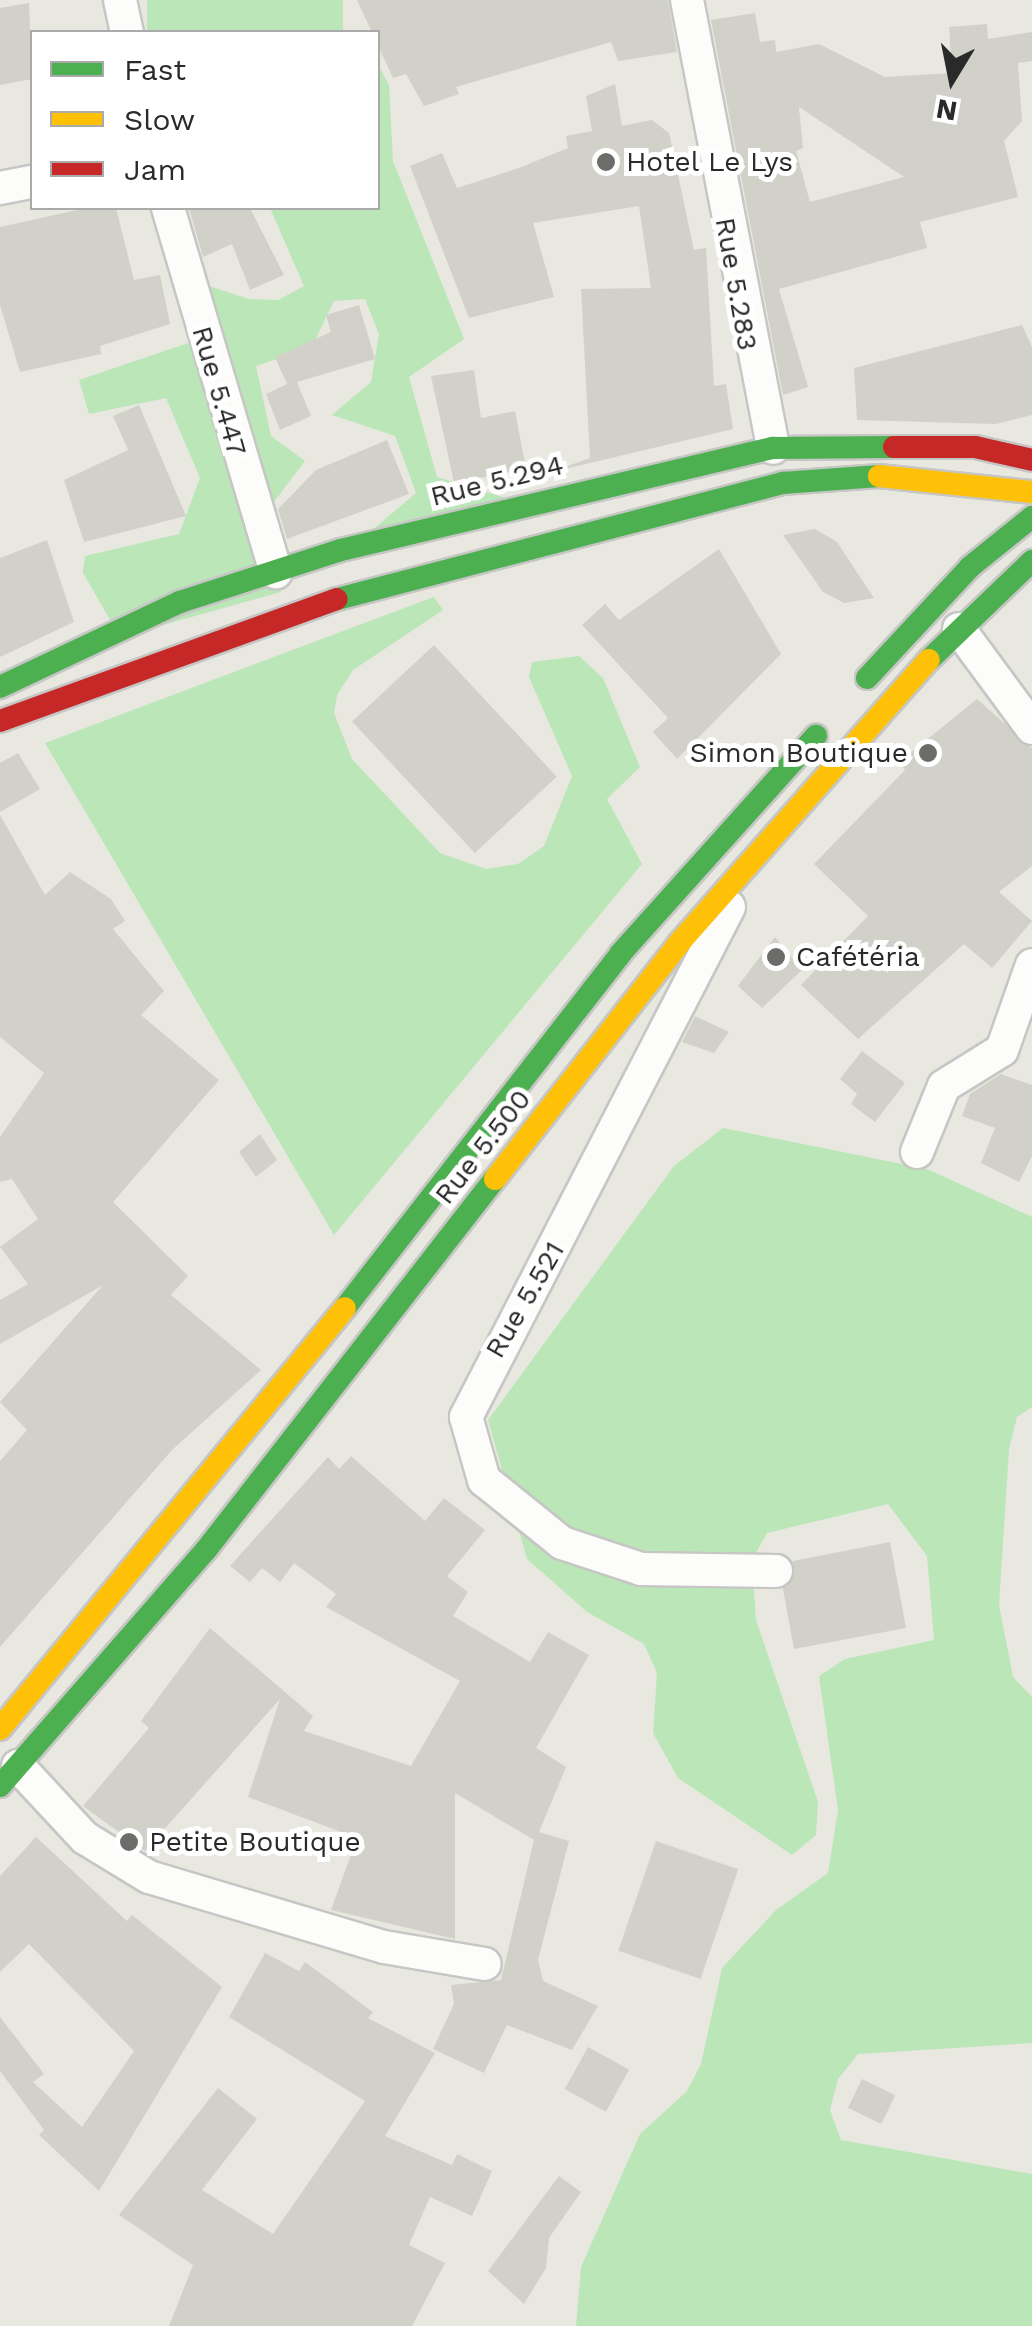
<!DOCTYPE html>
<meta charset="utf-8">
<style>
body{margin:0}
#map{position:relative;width:1032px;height:2326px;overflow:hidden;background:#e8e8e0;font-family:"Work Sans",sans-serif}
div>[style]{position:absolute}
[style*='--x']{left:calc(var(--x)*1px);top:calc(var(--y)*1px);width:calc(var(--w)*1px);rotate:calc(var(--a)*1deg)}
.green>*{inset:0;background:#bbe6b8;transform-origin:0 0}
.building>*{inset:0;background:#d1d1ca;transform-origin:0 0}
.roads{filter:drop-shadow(2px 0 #c6c6c5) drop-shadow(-2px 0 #c6c6c5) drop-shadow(0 2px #c6c6c5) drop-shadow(0 -2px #c6c6c5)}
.street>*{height:32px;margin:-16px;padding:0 16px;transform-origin:16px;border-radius:16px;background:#fcfcfa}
.fast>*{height:22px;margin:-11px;padding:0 11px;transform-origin:11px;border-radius:11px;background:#4caf50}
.slow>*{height:22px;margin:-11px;padding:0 11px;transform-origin:11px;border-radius:11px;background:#ffc107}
.jam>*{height:22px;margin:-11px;padding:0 11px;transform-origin:11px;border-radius:11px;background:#c62828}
.dots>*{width:28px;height:28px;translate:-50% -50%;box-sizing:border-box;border:5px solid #fff;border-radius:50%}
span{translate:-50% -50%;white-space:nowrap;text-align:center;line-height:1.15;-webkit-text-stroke:10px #fff;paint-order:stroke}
.poi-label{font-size:28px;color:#2a2a2a}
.left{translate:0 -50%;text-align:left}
.right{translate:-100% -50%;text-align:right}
.street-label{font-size:28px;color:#2a2a2a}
.legend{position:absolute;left:30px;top:30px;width:350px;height:180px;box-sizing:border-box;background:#fff;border:2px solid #aaa;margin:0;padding:12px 18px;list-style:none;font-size:30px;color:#2a2a2a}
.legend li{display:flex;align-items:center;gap:20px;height:50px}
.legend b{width:50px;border:2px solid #aaa}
.north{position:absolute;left:902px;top:30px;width:100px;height:100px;-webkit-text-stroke:8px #fff;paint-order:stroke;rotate:190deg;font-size:28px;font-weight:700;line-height:40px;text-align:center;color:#2a2a2a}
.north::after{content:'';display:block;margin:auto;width:35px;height:45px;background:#2a2a2a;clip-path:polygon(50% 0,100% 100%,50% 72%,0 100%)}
</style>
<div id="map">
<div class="green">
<div style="left:147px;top:0;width:196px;height:32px"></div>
<div style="clip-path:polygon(378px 64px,389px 85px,393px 161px,464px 339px,409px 377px,437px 477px,539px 508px,343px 555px,416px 493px,395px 436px,332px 415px,371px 382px,379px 334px,365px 299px,334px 301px,312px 347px,256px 366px,271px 436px,305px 461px,264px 515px,281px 592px,120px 637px,83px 573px,85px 556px,179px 534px,200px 478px,166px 398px,89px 414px,79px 380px,191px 342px,190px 280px,249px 299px,278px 300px,304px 286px,270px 208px,378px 208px)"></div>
<div style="clip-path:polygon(434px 597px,443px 610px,353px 670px,337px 695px,334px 713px,352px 759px,440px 853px,486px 869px,518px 864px,544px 846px,572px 776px,529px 677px,532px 662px,579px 656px,603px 678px,640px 767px,607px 799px,642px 864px,334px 1235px,45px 743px)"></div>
<div style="clip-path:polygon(723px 1128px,927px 1169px,1032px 1217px,1032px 1407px,1017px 1417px,1009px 1449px,999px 1605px,1013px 1677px,1032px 1697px,1032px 2043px,858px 2054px,838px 2079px,830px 2110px,841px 2140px,1032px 2174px,1032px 2326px,576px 2326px,581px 2267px,640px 2134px,687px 2091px,701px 2064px,722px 1968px,776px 1910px,828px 1873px,838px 1810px,819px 1676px,845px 1659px,934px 1640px,927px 1556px,888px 1504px,767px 1533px,752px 1560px,756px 1620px,818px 1802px,816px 1835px,792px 1855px,678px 1778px,653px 1733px,657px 1673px,644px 1644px,587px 1612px,527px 1559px,488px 1420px,674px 1166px)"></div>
</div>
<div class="building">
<div style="clip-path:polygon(357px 0,668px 0,677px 52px,618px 61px,611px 42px,456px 87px,459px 94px,424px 106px,406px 74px,393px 78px)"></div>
<div style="clip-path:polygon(29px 3px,32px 79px,0 85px,0 8px)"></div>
<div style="clip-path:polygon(evenodd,755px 13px,760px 42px,775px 40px,776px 52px,819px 44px,885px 77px,952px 73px,949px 27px,987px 24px,988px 39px,1032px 32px,1032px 61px,1018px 63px,1022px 121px,1004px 141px,1018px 197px,920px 222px,927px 248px,779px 289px,808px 387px,783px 395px,711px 20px,755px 13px,799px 107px,904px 177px,810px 202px,796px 151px,803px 148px,799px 107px)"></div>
<div style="clip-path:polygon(615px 84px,622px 126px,652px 120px,669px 133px,694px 250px,706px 248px,714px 386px,726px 384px,733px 429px,548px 473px,590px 458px,581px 289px,651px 288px,639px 206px,533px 223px,554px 297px,469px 318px,410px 166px,442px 153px,457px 188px,519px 168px,568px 148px,566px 136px,592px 131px,586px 96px)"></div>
<div style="clip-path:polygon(86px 208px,116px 208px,134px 280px,160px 275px,170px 324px,100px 346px,101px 354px,20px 372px,0 305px,0 227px)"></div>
<div style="clip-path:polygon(189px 208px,250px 208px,284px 275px,250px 290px,232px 244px,203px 257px)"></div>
<div style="clip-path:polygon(359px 305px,375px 359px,297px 382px,311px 416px,280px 430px,266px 394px,287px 384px,275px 357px,331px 332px,326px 315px)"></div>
<div style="clip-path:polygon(1022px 325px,1032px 347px,1032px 415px,996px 424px,857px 420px,854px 368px)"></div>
<div style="clip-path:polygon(474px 370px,481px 418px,515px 411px,526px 469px,454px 483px,431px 376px)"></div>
<div style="clip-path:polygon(139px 405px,186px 516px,84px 542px,64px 480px,128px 450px,113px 416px)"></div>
<div style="clip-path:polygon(387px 440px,409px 494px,287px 539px,278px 509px,316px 470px)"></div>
<div style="clip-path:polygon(815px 529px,837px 542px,874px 598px,844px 603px,823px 592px,783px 535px)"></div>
<div style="clip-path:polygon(47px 540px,74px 622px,0 657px,0 558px)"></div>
<div style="clip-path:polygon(719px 549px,781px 654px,677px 759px,653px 732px,668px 718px,582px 625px,605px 604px,619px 620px)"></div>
<div style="left:434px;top:645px;width:180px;height:112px;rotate:47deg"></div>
<div style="clip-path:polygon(977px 699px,1032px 748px,1032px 866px,999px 892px,1032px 921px,992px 968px,964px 944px,858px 1039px,801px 985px,868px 916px,814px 864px,905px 770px,899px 762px)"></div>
<div style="clip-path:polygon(18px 753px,40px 789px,0 812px,0 763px)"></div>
<div style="clip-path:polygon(0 815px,45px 895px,70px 872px,111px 899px,125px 921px,113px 929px,164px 991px,141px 1015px,219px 1080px,113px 1202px,188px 1276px,171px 1295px,261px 1370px,172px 1450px,0 1647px,0 1461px,27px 1430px,0 1402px,103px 1285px,0 1344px,0 1300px,28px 1284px,0 1247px,38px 1219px,12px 1179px,0 1182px,0 1137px,44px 1073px,0 1037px)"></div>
<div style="clip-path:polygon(775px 937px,802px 970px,762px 1008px,738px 986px)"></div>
<div style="clip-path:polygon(695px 1016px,729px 1032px,714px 1053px,682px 1042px)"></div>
<div style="clip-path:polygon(862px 1051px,905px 1083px,875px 1122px,851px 1104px,857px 1094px,840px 1079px)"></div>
<div style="clip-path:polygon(1001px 1074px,1032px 1085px,1032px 1156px,1019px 1182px,981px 1163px,995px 1128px,962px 1116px,970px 1094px)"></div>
<div style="clip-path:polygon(260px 1134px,277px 1160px,256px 1177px,239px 1152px)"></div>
<div style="clip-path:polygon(351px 1456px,425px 1521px,444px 1498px,485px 1530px,447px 1576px,468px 1592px,453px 1616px,530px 1662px,548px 1632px,589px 1655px,536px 1748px,566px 1767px,539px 1832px,569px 1841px,538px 1960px,543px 1981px,598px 2006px,572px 2050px,507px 2025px,484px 2073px,433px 2049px,454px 2004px,451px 1985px,501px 1980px,534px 1840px,455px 1793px,455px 1939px,331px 1910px,357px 1838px,248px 1797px,280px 1699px,145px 1851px,83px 1806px,149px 1728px,141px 1721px,210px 1628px,313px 1716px,304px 1731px,411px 1766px,460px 1681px,326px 1607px,336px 1594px,294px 1563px,280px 1582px,262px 1568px,250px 1582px,230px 1566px,328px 1457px,339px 1469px)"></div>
<div style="clip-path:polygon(890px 1542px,906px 1628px,794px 1649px,783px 1589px,793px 1561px)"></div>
<div style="clip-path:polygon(36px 1837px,127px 1921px,132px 1915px,222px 1987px,99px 2191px,39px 2135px,44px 2130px,0 2071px,0 2017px,44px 2074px,33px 2082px,82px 2127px,134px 2051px,29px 1944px,0 1972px,0 1876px)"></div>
<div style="left:656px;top:1841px;width:87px;height:116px;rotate:19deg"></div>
<div style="clip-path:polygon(265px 1953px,299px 1971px,305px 1962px,373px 2012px,368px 2018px,435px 2053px,385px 2136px,452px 2165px,457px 2154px,492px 2171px,472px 2216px,430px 2197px,409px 2245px,445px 2263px,412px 2326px,169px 2326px,193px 2265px,119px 2215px,218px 2088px,257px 2119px,202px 2190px,273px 2234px,365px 2101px,229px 2017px)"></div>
<div style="left:588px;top:2047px;width:47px;height:48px;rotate:29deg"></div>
<div style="left:862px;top:2079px;width:37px;height:32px;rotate:26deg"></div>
<div style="clip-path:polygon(559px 2176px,581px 2192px,549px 2238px,546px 2268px,524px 2304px,488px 2271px)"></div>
</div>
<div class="roads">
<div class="street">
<div style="--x:120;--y:0;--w:33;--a:78"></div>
<div style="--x:687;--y:0;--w:456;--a:79.1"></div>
<div style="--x:0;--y:188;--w:33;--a:-11"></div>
<div style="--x:168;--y:208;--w:380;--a:73.5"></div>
<div style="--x:959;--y:629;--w:123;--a:53.6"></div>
<div style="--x:729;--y:907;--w:574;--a:117.28"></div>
<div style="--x:466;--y:1417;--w:66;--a:74.1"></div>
<div style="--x:484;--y:1480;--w:100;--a:38.9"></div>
<div style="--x:562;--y:1543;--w:83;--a:18.2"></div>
<div style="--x:641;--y:1569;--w:135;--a:0.8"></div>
<div style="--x:917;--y:1152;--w:71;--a:-67.8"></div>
<div style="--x:944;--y:1086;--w:68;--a:-31.8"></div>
<div style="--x:1002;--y:1050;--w:90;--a:-70.6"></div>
<div style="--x:18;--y:1766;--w:98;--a:47.1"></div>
<div style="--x:85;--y:1838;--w:75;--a:31.4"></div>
<div style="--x:149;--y:1877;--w:245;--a:16.6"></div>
<div style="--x:384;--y:1947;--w:102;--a:9.6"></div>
</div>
<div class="fast">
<div style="--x:337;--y:599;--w:461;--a:-14.6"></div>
<div style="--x:783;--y:483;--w:96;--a:-4.2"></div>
<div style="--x:929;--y:660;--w:143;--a:-43.9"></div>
<div style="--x:867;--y:678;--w:151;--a:-47.1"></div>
<div style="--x:970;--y:567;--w:80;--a:-38.9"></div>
<div style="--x:0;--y:687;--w:199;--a:-25.3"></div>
<div style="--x:180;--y:602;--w:169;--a:-17.9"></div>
<div style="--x:341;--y:550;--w:444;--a:-13.3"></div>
<div style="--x:773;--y:448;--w:121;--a:-0.5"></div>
<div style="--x:345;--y:1308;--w:450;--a:-52.1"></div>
<div style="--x:621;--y:953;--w:292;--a:-48.1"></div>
<div style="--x:0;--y:1786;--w:313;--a:-48.9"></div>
<div style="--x:206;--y:1550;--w:470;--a:-52.1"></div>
</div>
<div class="slow">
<div style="--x:879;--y:476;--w:154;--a:6"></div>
<div style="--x:495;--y:1179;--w:301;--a:-52"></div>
<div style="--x:680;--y:942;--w:376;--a:-48.6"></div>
<div style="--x:0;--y:1729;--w:544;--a:-50.67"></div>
</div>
<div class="jam">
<div style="--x:894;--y:447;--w:81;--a:0"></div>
<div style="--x:975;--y:447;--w:58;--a:12.8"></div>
<div style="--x:0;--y:721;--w:358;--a:-19.9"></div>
</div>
</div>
<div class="dots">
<div style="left:606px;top:162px;background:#6c6c6a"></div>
<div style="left:928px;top:753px;background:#6c6c6a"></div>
<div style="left:776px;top:957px;background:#6c6c6a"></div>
<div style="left:129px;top:1842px;background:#6c6c6a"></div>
</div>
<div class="poi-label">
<span class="left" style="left:626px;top:162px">Hotel Le Lys</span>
<span class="right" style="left:908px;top:753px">Simon Boutique</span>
<span class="left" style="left:796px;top:957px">Cafétéria</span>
<span class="left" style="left:149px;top:1842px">Petite Boutique</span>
</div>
<div class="street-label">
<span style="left:736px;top:284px;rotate:80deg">Rue 5.283</span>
<span style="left:219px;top:391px;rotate:74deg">Rue 5.447</span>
<span style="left:497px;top:481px;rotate:-14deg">Rue 5.294</span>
<span style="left:483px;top:1147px;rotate:-52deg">Rue 5.500</span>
<span style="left:525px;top:1300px;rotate:-60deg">Rue 5.521</span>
</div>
<ul class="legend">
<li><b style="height:12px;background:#4caf50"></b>Fast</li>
<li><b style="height:12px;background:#ffc107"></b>Slow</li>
<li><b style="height:12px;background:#c62828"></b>Jam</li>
</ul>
<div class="north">N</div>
</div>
